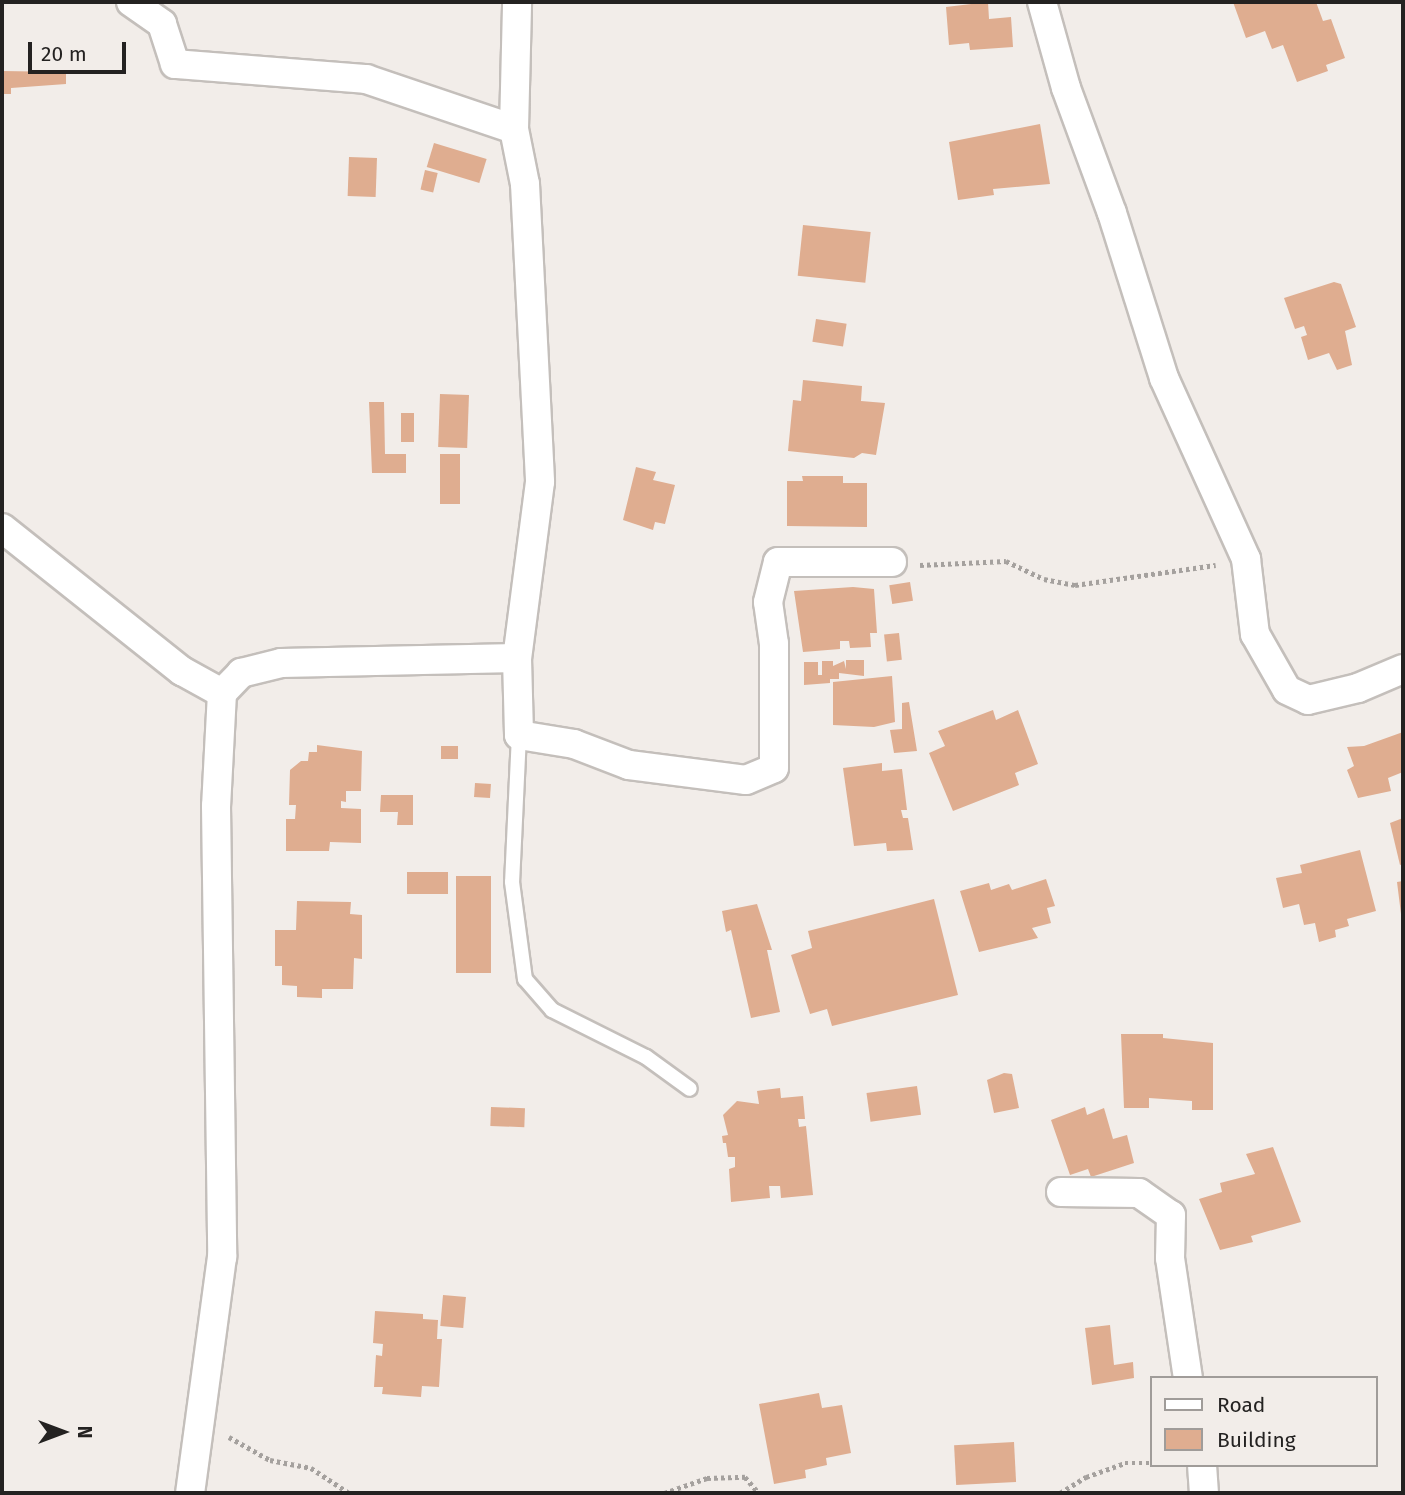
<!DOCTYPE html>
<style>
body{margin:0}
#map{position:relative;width:1405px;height:1495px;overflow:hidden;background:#f2ede9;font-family:"Fira Sans",sans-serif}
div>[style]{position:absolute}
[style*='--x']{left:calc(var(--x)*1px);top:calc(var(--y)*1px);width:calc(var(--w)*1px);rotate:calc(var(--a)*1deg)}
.building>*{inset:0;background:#dfad90;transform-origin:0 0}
.path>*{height:4.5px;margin-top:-2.25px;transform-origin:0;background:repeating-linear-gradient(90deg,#a5a19e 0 3.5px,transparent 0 7px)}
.roads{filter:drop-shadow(2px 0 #c4bfbb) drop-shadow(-2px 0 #c4bfbb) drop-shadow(0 2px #c4bfbb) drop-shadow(0 -2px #c4bfbb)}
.service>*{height:14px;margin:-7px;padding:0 7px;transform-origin:7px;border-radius:7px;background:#fff}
.minor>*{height:28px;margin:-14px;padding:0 14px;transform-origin:14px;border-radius:14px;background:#fff}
span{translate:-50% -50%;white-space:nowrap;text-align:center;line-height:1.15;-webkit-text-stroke:5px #f2ede9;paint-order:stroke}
.frame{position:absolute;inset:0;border:4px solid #242221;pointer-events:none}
.legend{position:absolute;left:1150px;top:1376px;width:228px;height:91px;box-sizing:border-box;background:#f2ede9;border:2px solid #a09c99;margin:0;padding:9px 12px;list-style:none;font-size:21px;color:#242221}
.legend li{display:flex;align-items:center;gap:14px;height:35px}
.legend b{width:35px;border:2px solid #a09c99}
.north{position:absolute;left:28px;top:1397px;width:70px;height:70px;-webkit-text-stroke:5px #f2ede9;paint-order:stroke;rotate:90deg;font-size:19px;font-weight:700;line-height:28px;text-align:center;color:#242221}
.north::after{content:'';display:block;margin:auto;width:24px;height:32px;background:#242221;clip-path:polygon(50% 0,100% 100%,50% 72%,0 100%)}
.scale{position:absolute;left:28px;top:42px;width:98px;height:32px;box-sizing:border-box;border:4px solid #242221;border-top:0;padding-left:9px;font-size:21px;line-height:24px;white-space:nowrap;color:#242221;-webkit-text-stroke:5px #f2ede9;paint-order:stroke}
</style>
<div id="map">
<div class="building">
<div style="clip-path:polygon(988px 2px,989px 19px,1011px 17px,1013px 47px,970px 50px,969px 43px,949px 45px,946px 7px)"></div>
<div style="clip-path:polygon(1233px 2px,1316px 2px,1323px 21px,1331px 19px,1345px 58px,1326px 65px,1328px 71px,1297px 82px,1283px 45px,1272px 49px,1265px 31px,1246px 38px)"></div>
<div style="clip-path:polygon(2px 71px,66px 72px,66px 84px,11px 88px,11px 94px,2px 94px)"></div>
<div style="clip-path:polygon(1040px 124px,1050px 184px,993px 189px,994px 195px,958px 200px,949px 142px)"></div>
<div style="left:434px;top:143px;width:55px;height:25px;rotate:17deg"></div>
<div style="left:349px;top:157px;width:28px;height:39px;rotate:2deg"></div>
<div style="left:425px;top:170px;width:13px;height:20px;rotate:13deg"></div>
<div style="left:803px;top:225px;width:68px;height:51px;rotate:6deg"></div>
<div style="clip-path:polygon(1334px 282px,1341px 284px,1356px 327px,1345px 331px,1352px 365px,1337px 370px,1329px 353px,1308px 360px,1301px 337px,1307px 335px,1304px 326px,1295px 329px,1284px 298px)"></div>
<div style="left:816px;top:319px;width:31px;height:23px;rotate:9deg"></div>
<div style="clip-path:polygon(803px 380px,862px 386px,861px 401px,885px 403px,876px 455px,862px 453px,854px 458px,788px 451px,793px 400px,801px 401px)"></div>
<div style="left:440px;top:394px;width:29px;height:53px;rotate:2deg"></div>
<div style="clip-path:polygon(369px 402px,384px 402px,385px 454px,406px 454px,406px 473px,372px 473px)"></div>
<div style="left:401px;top:413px;width:13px;height:29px"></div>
<div style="left:440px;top:454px;width:20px;height:50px"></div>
<div style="clip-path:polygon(636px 467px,656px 472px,653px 480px,675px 485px,665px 524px,655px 522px,653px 530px,623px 520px)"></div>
<div style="clip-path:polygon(802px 476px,843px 476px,843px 483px,867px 483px,867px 527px,787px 526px,787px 481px,803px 481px)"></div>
<div style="left:910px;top:582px;width:19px;height:21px;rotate:81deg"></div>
<div style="clip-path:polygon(853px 587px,874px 589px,877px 633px,870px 633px,871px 647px,850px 648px,849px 641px,840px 641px,840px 649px,803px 652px,794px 591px)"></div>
<div style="left:899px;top:633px;width:27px;height:15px;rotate:84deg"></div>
<div style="clip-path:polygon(846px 660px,864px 660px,864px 676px,839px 673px,839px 679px,830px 679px,830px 683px,804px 685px,804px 662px,818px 662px,818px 675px,822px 675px,822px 661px,833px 661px,833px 666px,844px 661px,846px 669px)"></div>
<div style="clip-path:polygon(892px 676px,895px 722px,874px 727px,833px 725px,833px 682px)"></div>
<div style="clip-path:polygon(909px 702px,917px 751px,894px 753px,890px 730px,902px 729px,902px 703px)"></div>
<div style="clip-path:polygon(993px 710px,996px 720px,1018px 710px,1038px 764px,1015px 773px,1019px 785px,953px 811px,929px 753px,945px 746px,938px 731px)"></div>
<div style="clip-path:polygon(1403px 732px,1403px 772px,1388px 778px,1391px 791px,1358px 798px,1347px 770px,1354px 766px,1347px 747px,1364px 746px)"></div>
<div style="clip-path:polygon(317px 745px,362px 751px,361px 791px,346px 791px,346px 802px,341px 801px,341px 808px,361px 809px,361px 843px,330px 842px,329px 851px,286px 851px,286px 819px,295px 819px,296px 805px,289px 805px,290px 770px,301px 761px,308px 761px,309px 752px,317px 752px)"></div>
<div style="left:441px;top:746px;width:17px;height:13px"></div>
<div style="clip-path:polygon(882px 763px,882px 771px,902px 769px,907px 810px,901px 810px,903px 818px,908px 818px,913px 850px,887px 851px,886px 843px,854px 846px,843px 768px)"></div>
<div style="left:475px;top:783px;width:16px;height:14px;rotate:4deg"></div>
<div style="clip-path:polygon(381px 795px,413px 795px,413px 825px,397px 825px,398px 812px,380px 812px)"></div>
<div style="clip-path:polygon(1403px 818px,1403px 864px,1400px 865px,1390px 823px)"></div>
<div style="clip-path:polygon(1360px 850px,1376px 911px,1347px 919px,1349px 926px,1335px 930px,1336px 937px,1319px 942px,1315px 923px,1304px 925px,1299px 904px,1283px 908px,1276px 878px,1302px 873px,1300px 865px)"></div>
<div style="left:407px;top:872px;width:41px;height:22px"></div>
<div style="left:456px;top:876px;width:35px;height:97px"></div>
<div style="clip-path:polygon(1046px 879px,1055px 906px,1047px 908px,1051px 923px,1032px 928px,1038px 938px,979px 952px,960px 891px,989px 883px,991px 890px,1009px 884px,1012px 890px)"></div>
<div style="clip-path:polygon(1403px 881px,1403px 922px,1402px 922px,1397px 882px)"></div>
<div style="clip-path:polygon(934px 899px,958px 995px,832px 1026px,827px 1009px,810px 1014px,791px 955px,812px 948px,808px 931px)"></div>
<div style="clip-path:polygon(297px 901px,351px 902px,350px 914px,362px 915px,362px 959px,354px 958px,353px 989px,322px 989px,322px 998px,297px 997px,297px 986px,282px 985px,282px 966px,275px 966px,275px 930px,296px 930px)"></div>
<div style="clip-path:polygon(757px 904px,772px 950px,767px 950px,780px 1012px,751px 1018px,731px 930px,726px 932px,722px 911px)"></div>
<div style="clip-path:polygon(1121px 1034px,1163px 1034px,1163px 1038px,1213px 1043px,1213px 1110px,1192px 1110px,1192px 1101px,1149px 1098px,1149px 1108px,1124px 1108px)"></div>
<div style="clip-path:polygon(1004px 1073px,1012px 1074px,1019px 1108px,994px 1113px,987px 1080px)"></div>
<div style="left:917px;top:1086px;width:29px;height:51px;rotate:82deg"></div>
<div style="clip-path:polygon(780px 1088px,781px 1098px,803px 1096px,805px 1119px,798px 1119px,799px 1127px,806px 1126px,813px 1195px,781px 1198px,780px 1186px,769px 1186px,770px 1198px,731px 1202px,729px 1169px,735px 1167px,735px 1157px,728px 1157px,726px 1143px,723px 1143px,722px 1136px,728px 1135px,723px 1115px,737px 1101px,759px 1104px,757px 1091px)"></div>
<div style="left:491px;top:1107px;width:34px;height:19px;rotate:2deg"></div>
<div style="clip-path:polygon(1085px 1107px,1087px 1115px,1104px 1108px,1113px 1139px,1127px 1135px,1134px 1163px,1091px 1177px,1088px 1169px,1070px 1175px,1051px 1120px)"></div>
<div style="clip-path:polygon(1273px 1147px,1301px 1222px,1251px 1236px,1253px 1242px,1220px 1250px,1199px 1199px,1222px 1192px,1220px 1183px,1255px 1174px,1246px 1154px)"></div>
<div style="left:443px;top:1295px;width:23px;height:31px;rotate:5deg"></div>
<div style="clip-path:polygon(375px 1311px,423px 1314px,423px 1319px,438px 1320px,437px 1339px,442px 1339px,439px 1387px,422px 1386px,421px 1397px,382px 1394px,383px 1387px,374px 1387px,376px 1355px,382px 1356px,383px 1344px,373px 1343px)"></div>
<div style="clip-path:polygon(1110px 1325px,1114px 1365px,1133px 1362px,1134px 1378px,1092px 1385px,1085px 1328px)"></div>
<div style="clip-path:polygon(819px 1393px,822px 1408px,842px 1405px,851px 1453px,826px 1458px,827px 1465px,805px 1470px,806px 1478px,774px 1484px,759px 1404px)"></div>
<div style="left:1014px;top:1442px;width:40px;height:60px;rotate:87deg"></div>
</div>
<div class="path">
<div style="--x:920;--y:565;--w:86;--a:-2.7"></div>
<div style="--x:1006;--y:561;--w:42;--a:25.3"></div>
<div style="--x:1044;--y:579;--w:32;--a:11"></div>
<div style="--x:1075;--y:585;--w:142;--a:-8.1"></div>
<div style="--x:229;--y:1437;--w:47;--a:29.3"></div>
<div style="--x:270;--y:1460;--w:42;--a:11"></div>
<div style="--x:311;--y:1468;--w:45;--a:33.3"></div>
<div style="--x:664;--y:1493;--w:46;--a:-19.2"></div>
<div style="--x:707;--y:1478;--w:38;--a:-2"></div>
<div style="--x:745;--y:1477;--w:21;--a:49"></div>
<div style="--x:887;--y:1493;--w:60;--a:0"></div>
<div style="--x:998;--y:1493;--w:15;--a:0"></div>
<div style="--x:1060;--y:1493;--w:31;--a:-32"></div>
<div style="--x:1086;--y:1477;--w:41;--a:-19.7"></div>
<div style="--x:1125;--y:1463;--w:26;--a:0"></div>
</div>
<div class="roads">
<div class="service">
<div style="--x:519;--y:735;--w:147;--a:92.7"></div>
<div style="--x:512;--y:882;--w:98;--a:82.4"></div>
<div style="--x:525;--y:979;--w:41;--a:48.9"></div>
<div style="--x:552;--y:1010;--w:105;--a:26.6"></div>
<div style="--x:646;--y:1057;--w:54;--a:36"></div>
</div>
<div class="minor">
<div style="--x:131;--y:2;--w:38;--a:35"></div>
<div style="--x:162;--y:24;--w:42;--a:72"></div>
<div style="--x:175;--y:64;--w:192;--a:4.5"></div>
<div style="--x:366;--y:79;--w:156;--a:18.7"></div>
<div style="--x:514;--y:129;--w:56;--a:78.7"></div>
<div style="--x:525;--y:184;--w:298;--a:87.1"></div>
<div style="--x:540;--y:482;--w:177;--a:97.4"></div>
<div style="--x:1042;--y:2;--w:89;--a:74.4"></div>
<div style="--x:1066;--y:88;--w:133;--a:69.8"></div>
<div style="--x:1112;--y:213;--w:173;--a:72.5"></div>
<div style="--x:1164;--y:378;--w:199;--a:65.6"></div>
<div style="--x:1246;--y:559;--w:76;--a:83.2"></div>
<div style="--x:1255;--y:634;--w:64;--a:60.3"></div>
<div style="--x:1287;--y:690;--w:23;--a:25"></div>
<div style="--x:1308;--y:700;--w:51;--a:-13.5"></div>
<div style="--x:1358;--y:688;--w:49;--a:-22.9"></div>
<div style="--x:514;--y:129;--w:127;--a:-88.6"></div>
<div style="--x:2;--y:528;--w:230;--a:38.5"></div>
<div style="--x:182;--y:671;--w:46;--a:28.8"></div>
<div style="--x:222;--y:693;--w:113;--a:93"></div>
<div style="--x:216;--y:806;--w:451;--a:89.2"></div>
<div style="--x:222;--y:1257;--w:238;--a:97.7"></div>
<div style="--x:222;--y:693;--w:28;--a:-46"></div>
<div style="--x:241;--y:673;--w:41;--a:-14"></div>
<div style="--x:281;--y:663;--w:236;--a:-1.2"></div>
<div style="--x:517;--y:658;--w:77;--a:88.5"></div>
<div style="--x:519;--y:735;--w:56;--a:9.3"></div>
<div style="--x:574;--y:744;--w:59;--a:20.9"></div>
<div style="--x:629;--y:765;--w:118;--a:7.3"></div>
<div style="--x:746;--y:780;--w:30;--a:-23"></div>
<div style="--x:774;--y:768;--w:124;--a:-90"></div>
<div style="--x:774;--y:644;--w:42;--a:-98.1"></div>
<div style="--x:768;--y:602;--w:41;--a:-76"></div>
<div style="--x:778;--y:562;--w:114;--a:0"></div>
<div style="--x:1061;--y:1192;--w:78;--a:0.7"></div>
<div style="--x:1139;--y:1193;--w:39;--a:35"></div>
<div style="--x:1171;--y:1215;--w:43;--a:91.3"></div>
<div style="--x:1170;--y:1258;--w:121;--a:81.5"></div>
<div style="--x:1202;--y:1465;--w:28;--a:86"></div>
</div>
</div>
<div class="frame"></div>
<ul class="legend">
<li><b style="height:9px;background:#fff"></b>Road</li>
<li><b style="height:19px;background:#dfad90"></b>Building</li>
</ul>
<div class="north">N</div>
<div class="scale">20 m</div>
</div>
